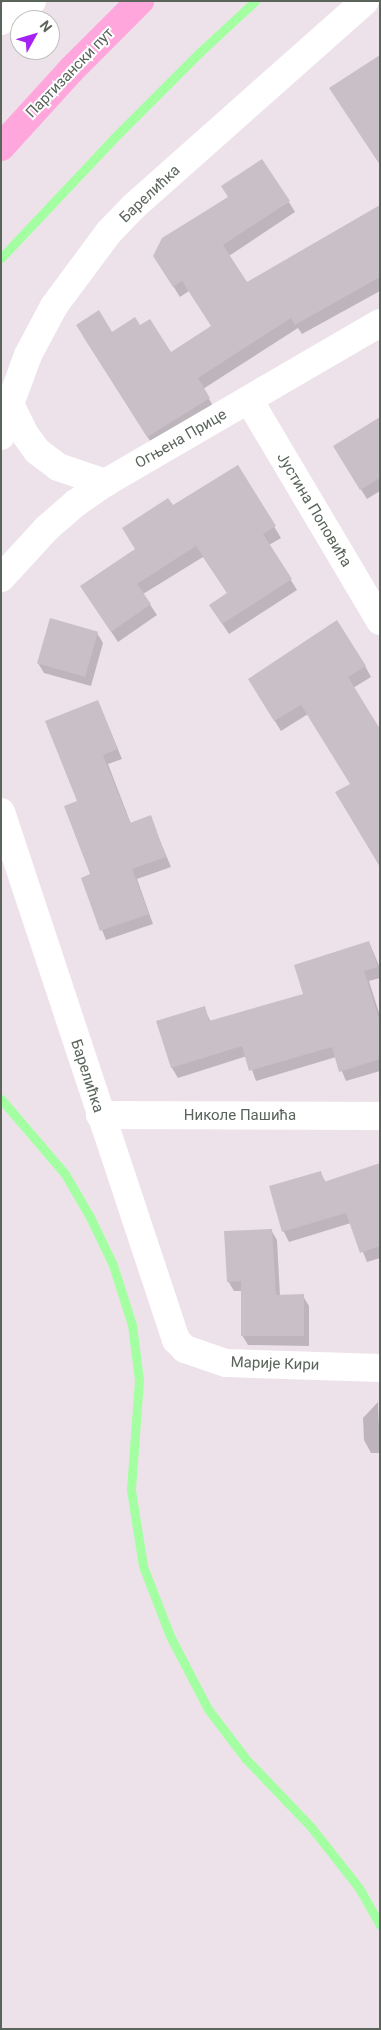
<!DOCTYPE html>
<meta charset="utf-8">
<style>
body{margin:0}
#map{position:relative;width:381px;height:2030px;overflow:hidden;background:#eee2ea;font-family:Roboto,sans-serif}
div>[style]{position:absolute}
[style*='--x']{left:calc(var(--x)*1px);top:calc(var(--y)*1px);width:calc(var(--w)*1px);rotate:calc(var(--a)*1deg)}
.shadow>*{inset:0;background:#0003}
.stream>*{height:9px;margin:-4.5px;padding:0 4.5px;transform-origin:4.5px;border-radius:4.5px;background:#a3ffa1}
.building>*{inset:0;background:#c9bfc7;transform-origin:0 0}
.minor>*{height:28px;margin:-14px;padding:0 14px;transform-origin:14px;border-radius:14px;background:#fff}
.major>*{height:28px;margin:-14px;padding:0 14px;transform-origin:14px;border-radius:14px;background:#ffa6dd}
span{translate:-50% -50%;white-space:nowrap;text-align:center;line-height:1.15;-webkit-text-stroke:4px #fff;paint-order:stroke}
.street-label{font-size:15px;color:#5a645b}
.frame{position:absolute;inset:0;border:2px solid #5a645b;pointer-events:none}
.north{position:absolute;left:10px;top:10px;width:50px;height:50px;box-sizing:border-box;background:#fff;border:1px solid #bdc1bd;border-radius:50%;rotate:51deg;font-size:14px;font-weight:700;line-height:20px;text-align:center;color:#5a645b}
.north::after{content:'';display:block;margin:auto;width:18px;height:22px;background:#a522f4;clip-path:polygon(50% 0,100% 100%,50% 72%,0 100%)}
</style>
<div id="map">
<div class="shadow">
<div style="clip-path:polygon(289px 202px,295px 212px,229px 256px,246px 284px,380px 207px,380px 291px,302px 334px,298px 328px,203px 389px,215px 409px,154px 447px,83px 336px,112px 333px,140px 327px,170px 354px,213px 327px,189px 291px,180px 297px,161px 267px)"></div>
<div style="clip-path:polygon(380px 418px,380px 491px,367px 499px,340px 456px)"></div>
<div style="clip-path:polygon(238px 467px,281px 538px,269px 545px,297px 590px,229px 634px,210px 605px,228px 594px,203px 557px,143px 594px,157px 615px,118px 642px,88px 597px,136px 549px,173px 507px)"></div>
<div style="clip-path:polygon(97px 633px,103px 643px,91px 686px,44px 673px,38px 663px)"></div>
<div style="clip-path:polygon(365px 666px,371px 677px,353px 688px,351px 784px,308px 714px,281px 731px,255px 689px)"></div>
<div style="clip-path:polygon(98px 702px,122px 759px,108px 764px,131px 824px,150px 817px,171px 867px,137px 879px,153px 924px,106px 940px,82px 879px,92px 875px,79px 802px)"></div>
<div style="clip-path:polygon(369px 942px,380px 968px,380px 978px,369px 981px,380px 1016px,380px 1071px,346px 1081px,336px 1057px,256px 1081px,247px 1056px,178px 1078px,172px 1068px,158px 1022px,204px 1008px,211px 1022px,305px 995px)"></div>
<div style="clip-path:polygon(380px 1167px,380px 1258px,367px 1262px,351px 1223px,289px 1242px,284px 1232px,270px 1187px,320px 1172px,326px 1183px)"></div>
<div style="clip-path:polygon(271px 1230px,277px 1240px,280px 1296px,303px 1296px,309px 1306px,309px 1346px,248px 1345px,242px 1335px,242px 1291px,234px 1291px,228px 1281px)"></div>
<div style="clip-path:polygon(378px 1402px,380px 1453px,371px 1453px,364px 1440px,363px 1418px)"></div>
</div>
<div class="stream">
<div style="--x:1;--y:258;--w:163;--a:-46.7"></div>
<div style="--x:113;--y:139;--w:123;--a:-45"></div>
<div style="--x:200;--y:52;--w:75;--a:-42.8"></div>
<div style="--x:1;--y:1099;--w:99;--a:49.5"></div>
<div style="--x:65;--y:1174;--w:50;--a:59.8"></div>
<div style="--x:90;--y:1217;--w:53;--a:64.4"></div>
<div style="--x:113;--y:1265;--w:63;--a:72.4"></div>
<div style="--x:132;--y:1325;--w:55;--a:82.7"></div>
<div style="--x:139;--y:1380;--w:110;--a:94.2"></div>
<div style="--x:131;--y:1490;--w:77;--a:81"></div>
<div style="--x:143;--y:1566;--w:75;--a:68.9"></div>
<div style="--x:170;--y:1636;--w:82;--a:62.5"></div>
<div style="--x:208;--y:1709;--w:63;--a:52.8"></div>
<div style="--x:246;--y:1759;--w:94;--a:46.3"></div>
<div style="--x:311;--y:1827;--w:78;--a:51.8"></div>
<div style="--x:359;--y:1888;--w:43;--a:60.4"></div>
</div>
<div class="building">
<div style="clip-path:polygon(380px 55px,380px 165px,329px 88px)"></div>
<div style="clip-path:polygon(262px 159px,290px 201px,223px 245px,247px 282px,380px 205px,380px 277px,295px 325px,291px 318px,198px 378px,210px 398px,147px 437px,76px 325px,99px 310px,112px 332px,135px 317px,140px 325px,150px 319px,171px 352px,211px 326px,182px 281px,173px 287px,153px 256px,162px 238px,228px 197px,221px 186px)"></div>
<div style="clip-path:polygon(380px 417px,380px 478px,360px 490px,333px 446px)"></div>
<div style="clip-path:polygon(238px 465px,276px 526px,263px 534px,292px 579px,222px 624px,209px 605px,227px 593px,196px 546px,137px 584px,151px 604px,111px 632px,80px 586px,135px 549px,122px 528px,168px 498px,173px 505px)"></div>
<div style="left:50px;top:618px;width:50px;height:47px;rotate:16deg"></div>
<div style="clip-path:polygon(337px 620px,366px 666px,348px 677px,380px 729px,380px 867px,335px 792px,350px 784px,301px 705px,274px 721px,248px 679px)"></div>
<div style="clip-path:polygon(98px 700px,118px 749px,103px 755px,130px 823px,151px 815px,166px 857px,132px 869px,149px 914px,100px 931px,81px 878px,90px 874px,64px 806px,77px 801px,45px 721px)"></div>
<div style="clip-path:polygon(369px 941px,378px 967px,364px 971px,380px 1022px,380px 1059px,339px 1072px,332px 1047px,249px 1071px,242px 1046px,171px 1068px,156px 1021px,205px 1006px,209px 1021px,303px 994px,294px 965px)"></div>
<div style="clip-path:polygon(380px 1163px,380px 1246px,360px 1253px,346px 1213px,282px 1232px,269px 1186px,321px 1171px,324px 1182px)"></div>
<div style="clip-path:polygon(272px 1229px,276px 1295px,304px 1294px,304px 1336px,241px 1336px,241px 1281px,227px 1282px,224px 1231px)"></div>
</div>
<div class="minor">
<div style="--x:1;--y:21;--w:37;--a:-33"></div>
<div style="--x:249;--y:400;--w:257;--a:59.3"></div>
<div style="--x:10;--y:404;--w:32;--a:64"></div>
<div style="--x:24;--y:433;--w:22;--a:54"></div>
<div style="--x:37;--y:451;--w:26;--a:37"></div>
<div style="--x:58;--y:467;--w:50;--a:18.8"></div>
<div style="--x:1;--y:436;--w:33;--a:-74"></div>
<div style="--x:10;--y:404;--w:52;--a:-69.8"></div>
<div style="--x:28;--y:355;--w:55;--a:-62"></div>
<div style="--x:54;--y:306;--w:92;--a:-53.4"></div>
<div style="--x:109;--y:232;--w:35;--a:-46"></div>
<div style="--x:133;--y:207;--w:310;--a:-41.6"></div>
<div style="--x:1;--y:578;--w:68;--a:-47.4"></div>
<div style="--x:47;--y:528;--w:38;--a:-41"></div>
<div style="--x:76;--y:503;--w:35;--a:-35"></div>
<div style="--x:105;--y:483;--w:318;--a:-30.2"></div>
<div style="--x:1;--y:812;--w:556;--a:71.66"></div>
<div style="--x:176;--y:1340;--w:13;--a:45"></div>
<div style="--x:185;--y:1349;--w:43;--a:18.9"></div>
<div style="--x:226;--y:1363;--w:154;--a:1.9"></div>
<div style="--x:100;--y:1115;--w:280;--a:0.2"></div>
</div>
<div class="major">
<div style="--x:1;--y:147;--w:104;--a:-47.7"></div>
<div style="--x:71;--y:70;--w:98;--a:-45"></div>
</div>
<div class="street-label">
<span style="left:70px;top:73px;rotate:-46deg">Партизански пут</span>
<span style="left:150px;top:194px;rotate:-43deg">Барелићка</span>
<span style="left:181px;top:439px;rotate:-30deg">Огњена Прице</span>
<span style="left:314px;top:510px;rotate:59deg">Јустина Поповића</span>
<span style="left:87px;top:1076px;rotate:72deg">Барелићка</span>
<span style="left:240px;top:1116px">Николе Пашића</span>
<span style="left:275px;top:1364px;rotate:2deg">Марије Кири</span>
</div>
<div class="frame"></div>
<div class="north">N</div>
</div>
